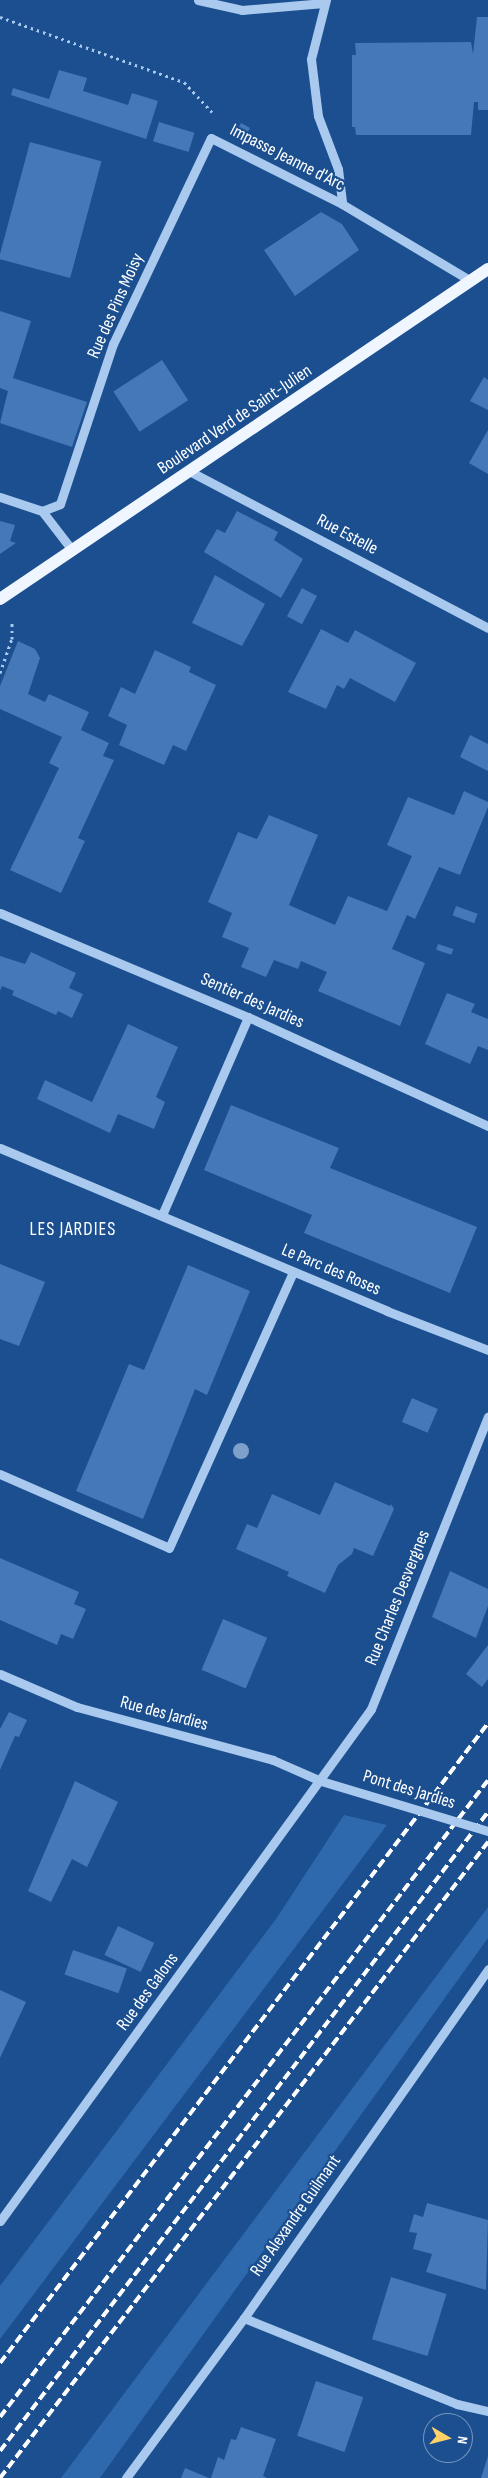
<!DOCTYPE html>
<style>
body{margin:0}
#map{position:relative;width:488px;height:2478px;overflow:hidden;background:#1b4f8f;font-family:"Sofia Sans Condensed",sans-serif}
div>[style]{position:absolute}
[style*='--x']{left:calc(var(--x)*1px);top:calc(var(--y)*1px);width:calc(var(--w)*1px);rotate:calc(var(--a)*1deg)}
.green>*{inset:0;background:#2e69ad}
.building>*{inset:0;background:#4478b7;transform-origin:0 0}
.path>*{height:3px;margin-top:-1.5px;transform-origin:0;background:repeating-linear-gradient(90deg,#a9c9ee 0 2.5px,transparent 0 6.5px)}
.minor>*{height:9px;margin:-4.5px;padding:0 4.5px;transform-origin:4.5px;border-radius:4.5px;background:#a9c9ee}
.major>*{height:12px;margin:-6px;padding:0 6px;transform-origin:6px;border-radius:6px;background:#f0f6ff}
.rail>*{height:4px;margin-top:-2px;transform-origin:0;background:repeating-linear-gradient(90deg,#fff 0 9px,transparent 0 13px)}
.minor-bridge>*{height:9px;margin:-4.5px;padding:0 4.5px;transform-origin:4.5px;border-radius:4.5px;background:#a9c9ee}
.trees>*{width:16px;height:16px;margin:-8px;border-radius:50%;background:#7ea0ca}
span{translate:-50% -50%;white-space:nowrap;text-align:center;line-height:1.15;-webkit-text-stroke:4.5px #1b4f8f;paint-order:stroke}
.street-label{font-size:18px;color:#fff}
.neighbourhood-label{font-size:19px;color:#fff;letter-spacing:1px}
.north{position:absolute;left:423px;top:2413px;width:50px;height:50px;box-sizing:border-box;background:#1b4f8f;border:1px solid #7695bc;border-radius:50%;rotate:98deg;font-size:14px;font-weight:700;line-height:20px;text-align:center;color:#fff}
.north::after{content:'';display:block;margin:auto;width:18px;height:22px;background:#ffd166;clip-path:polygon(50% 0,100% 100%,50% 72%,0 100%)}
</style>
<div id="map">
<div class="green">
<div style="clip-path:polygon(344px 1815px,387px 1825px,0 2339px,0 2286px,276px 1919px)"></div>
<div style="clip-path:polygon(488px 1907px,488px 1938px,100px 2478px,61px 2478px)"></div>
</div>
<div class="building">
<div style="clip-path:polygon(477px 17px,488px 17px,488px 110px,478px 110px,478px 102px,474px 102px,471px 135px,356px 135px,355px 127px,352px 127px,352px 55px,356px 55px,355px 43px,471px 42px,473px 54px)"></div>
<div style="clip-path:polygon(59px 70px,87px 78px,83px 91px,128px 105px,132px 93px,158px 101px,146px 139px,11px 95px,13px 88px,49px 99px)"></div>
<div style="left:159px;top:122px;width:37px;height:20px;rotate:17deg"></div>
<div style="clip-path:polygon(241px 123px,250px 128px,244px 139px,236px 133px)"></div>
<div style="left:30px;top:142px;width:74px;height:121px;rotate:15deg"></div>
<div style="clip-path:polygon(321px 212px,342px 224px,359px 250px,295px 296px,264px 250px)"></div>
<div style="clip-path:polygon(0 311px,31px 321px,13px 378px,87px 402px,72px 447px,0 423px,8px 391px,0 388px)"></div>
<div style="left:162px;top:360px;width:48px;height:58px;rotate:57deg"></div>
<div style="clip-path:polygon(484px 377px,488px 380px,488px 410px,470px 401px)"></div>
<div style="clip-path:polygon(488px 430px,488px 474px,469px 463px)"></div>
<div style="clip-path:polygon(237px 511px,278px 532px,274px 540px,303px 559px,281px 598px,204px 552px,217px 529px,225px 533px)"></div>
<div style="clip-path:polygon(0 521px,15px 525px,10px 541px,16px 543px,0 554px)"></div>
<div style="clip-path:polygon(215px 575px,265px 604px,242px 646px,192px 623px)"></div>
<div style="left:302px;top:588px;width:17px;height:32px;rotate:28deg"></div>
<div style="clip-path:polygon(321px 629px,348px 643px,355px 630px,416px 663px,395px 702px,350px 678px,344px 689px,337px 685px,326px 709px,288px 692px)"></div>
<div style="clip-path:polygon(18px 641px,35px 649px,40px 658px,28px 694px,45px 702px,49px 694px,89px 712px,81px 730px,109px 743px,103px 756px,114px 760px,78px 838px,85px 841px,61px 893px,10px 870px,59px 768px,49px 763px,62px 737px,0 709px,0 686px)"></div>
<div style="clip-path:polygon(155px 650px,191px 667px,189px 672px,216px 685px,186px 751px,173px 745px,164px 765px,119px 745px,127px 725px,108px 716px,121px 687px,135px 694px)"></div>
<div style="clip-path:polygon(470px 735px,488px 744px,488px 771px,460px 757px)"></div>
<div style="clip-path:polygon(464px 791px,488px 802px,488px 807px,460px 875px,439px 867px,415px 919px,407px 915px,392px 949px,425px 963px,400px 1026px,318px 991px,327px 972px,301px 961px,298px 969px,274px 960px,266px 977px,241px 967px,249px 948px,222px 937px,232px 913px,208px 902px,238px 832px,257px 839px,269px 815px,318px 835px,289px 905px,335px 925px,348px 896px,387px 911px,412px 856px,387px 845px,408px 797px,454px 815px)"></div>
<div style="left:456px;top:906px;width:23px;height:10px;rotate:20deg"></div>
<div style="left:438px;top:944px;width:16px;height:6px;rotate:18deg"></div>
<div style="clip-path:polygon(31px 952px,76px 973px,69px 988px,83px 994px,72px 1018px,58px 1011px,56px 1015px,12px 995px,14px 991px,2px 986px,0 991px,0 956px,25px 964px)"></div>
<div style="clip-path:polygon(447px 993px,475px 1004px,471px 1012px,488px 1019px,488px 1050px,478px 1046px,470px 1064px,425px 1044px)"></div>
<div style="clip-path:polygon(128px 1024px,178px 1047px,156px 1097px,165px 1102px,154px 1129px,118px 1114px,110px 1133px,37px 1099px,45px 1080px,92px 1102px)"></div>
<div style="clip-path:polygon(231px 1105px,339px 1148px,330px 1168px,477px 1227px,450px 1293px,304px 1233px,312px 1215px,204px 1170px)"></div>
<div style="clip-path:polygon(0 1264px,45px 1282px,19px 1346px,0 1339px)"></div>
<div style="clip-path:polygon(188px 1265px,250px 1291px,207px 1395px,195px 1389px,143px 1519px,76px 1491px,129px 1364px,144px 1370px)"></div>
<div style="left:412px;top:1398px;width:28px;height:26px;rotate:23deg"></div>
<div style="clip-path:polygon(335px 1482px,390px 1506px,391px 1504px,394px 1509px,373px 1556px,354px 1548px,352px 1554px,338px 1565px,325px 1593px,287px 1576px,289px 1572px,236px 1549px,247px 1524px,257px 1528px,272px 1494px,320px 1515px)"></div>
<div style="clip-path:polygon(0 1558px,79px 1592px,74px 1604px,86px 1609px,73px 1639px,61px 1634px,57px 1645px,0 1620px)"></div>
<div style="clip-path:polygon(450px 1571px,488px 1589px,488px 1606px,476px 1638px,432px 1617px)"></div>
<div style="left:223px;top:1619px;width:48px;height:55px;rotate:23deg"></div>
<div style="clip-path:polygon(488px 1645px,488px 1679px,482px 1687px,466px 1674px)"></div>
<div style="clip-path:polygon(9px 1712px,27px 1720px,19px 1737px,15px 1736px,0 1770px,0 1729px)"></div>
<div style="clip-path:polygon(75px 1781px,118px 1802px,87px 1867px,72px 1859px,51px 1902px,28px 1891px)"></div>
<div style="left:118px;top:1926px;width:40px;height:32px;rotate:25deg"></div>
<div style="left:73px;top:1950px;width:57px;height:26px;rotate:19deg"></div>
<div style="clip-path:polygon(0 1990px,26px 2002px,0 2058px)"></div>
<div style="clip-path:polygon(427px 2203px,488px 2220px,486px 2290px,426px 2272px,432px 2254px,413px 2249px,417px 2233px,409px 2232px,414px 2214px,423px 2217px)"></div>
<div style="left:391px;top:2277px;width:58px;height:65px;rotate:17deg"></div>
<div style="left:316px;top:2381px;width:50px;height:58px;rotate:19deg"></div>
<div style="clip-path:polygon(241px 2427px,276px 2439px,263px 2476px,267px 2478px,211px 2478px,218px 2457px,224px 2460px,231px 2439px,236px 2440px)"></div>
<div style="clip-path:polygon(488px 2456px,488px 2478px,481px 2478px)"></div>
<div style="clip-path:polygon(185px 2468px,209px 2478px,181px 2478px)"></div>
</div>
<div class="path">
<div style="--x:0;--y:17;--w:195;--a:19.5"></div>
<div style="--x:184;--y:82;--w:41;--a:47"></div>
<div style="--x:0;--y:673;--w:36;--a:-71"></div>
<div style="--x:12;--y:639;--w:16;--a:-90"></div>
</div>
<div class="minor">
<div style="--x:198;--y:0;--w:45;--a:12.8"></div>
<div style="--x:242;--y:10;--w:82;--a:-4.9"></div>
<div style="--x:326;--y:0;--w:61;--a:104.3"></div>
<div style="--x:311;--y:59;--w:57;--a:83"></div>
<div style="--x:318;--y:116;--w:57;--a:69.3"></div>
<div style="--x:338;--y:169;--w:35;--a:83"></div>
<div style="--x:191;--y:472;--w:335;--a:27.7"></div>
<div style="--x:0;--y:497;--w:44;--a:18.4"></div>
<div style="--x:42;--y:511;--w:49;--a:52.4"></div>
<div style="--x:42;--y:511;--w:19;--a:-21"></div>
<div style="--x:60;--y:504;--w:169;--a:-71.7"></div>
<div style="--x:113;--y:344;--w:228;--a:-64.6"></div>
<div style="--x:211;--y:138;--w:147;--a:26.7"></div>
<div style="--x:342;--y:204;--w:150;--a:30.8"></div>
<div style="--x:0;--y:913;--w:269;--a:22.8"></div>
<div style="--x:248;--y:1017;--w:264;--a:24.4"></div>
<div style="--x:0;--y:1148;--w:420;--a:22.8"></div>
<div style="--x:387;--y:1311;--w:108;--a:21.1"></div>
<div style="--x:162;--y:1215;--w:216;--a:-66.5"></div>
<div style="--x:0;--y:1474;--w:184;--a:23.6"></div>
<div style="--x:169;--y:1548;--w:303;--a:-65.8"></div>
<div style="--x:0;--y:1674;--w:84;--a:23.2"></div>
<div style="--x:77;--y:1707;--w:203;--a:15.1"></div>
<div style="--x:273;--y:1760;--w:52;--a:23.6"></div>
<div style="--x:0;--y:2221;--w:632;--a:-54.07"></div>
<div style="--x:371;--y:1709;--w:315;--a:-68.2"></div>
<div style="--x:244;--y:2318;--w:230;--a:22"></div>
<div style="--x:457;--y:2404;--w:32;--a:13"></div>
<div style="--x:126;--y:2478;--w:199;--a:-53.6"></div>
<div style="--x:244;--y:2318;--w:426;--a:-55"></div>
</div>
<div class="major">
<div style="--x:0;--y:599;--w:589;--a:-34.07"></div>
</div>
<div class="rail">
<div style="--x:0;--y:2363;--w:805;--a:-52.67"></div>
<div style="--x:0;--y:2417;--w:802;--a:-52.54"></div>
<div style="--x:0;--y:2451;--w:804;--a:-52.63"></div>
<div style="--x:0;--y:2478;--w:802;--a:-52.5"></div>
</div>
<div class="minor-bridge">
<div style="--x:321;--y:1781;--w:174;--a:16.7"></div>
</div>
<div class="trees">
<div style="left:241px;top:1451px"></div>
</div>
<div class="street-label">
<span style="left:287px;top:158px;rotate:27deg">Impasse Jeanne d'Arc</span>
<span style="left:116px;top:306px;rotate:-66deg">Rue des Pins Moisy</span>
<span style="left:235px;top:420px;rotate:-34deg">Boulevard Verd de Saint-Julien</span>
<span style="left:347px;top:535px;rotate:28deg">Rue Estelle</span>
<span style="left:252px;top:1001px;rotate:24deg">Sentier des Jardies</span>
<span style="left:331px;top:1270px;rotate:23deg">Le Parc des Roses</span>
<span style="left:398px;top:1598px;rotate:-68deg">Rue Charles Desvergnes</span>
<span style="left:164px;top:1714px;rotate:15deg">Rue des Jardies</span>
<span style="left:409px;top:1790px;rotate:17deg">Pont des Jardies</span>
<span style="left:148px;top:1992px;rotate:-54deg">Rue des Galons</span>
<span style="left:296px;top:2216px;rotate:-55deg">Rue Alexandre Guilmant</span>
</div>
<div class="neighbourhood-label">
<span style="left:73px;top:1230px">LES JARDIES</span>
</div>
<div class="north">N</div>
</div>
